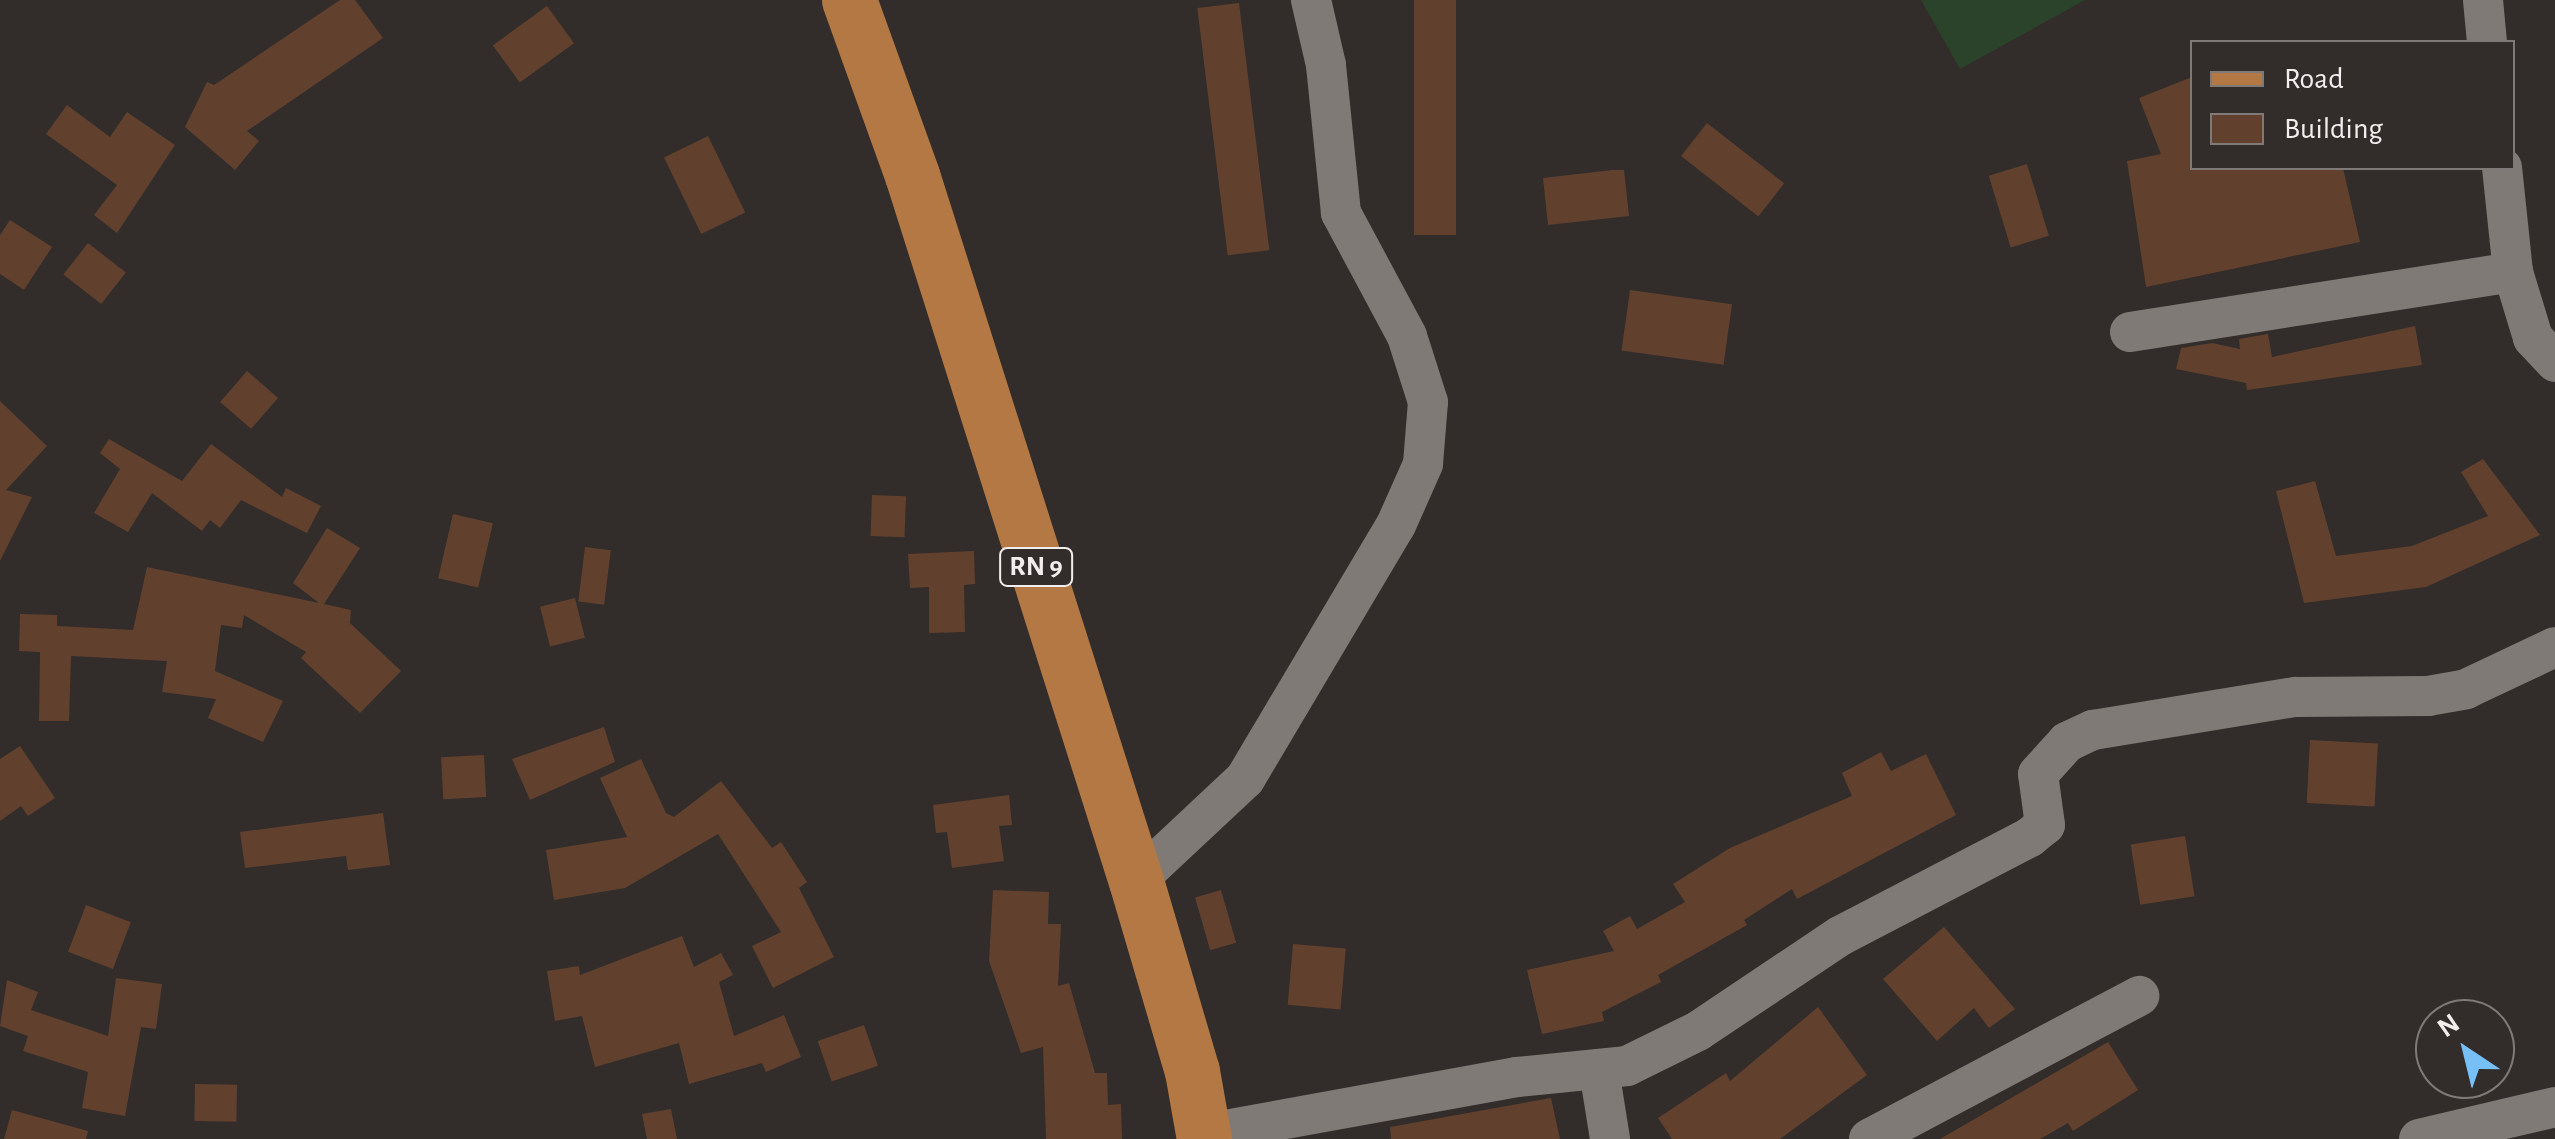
<!DOCTYPE html>
<style>
body{margin:0}
#map{position:relative;width:2555px;height:1139px;overflow:hidden;background:#322c2a;font-family:"Alegreya Sans",sans-serif}
div>[style]{position:absolute}
[style*='--x']{left:calc(var(--x)*1px);top:calc(var(--y)*1px);width:calc(var(--w)*1px);rotate:calc(var(--a)*1deg)}
.green>*{inset:0;background:#2b432b}
.building>*{inset:0;background:#61412e;transform-origin:0 0}
.minor>*{height:40px;margin:-20px;padding:0 20px;transform-origin:20px;border-radius:20px;background:#807a77}
.primary>*{height:55px;margin:-27.5px;padding:0 27.5px;transform-origin:27.5px;border-radius:27.5px;background:#b37843}
span{translate:-50% -50%;white-space:nowrap;text-align:center;line-height:1.15;-webkit-text-stroke:9px #322c2a;paint-order:stroke}
.shield-label span{padding:2px 8px;background:#322c2a;border:2px solid;border-radius:8px;-webkit-text-stroke-width:0}
.shield-label{font-size:28px;color:#f2eeed;font-weight:700}
.legend{position:absolute;left:2190px;top:40px;width:325px;height:130px;box-sizing:border-box;background:#322c2a;border:2px solid #7f7a78;margin:0;padding:12px 18px;list-style:none;font-size:30px;color:#f2eeed}
.legend li{display:flex;align-items:center;gap:20px;height:50px}
.legend b{width:50px;border:2px solid #7f7a78}
.north{position:absolute;left:2415px;top:999px;width:100px;height:100px;box-sizing:border-box;background:#322c2a;border:2px solid #7f7a78;border-radius:50%;rotate:325deg;font-size:28px;font-weight:700;line-height:40px;text-align:center;color:#f2eeed}
.north::after{content:'';display:block;margin:auto;width:35px;height:45px;background:#77c0f7;clip-path:polygon(50% 0,100% 100%,50% 72%,0 100%)}
</style>
<div id="map">
<div class="green">
<div style="clip-path:polygon(1921px 0,2085px 0,1960px 69px)"></div>
</div>
<div class="building">
<div style="clip-path:polygon(340px 0,355px 0,383px 38px,247px 131px,259px 141px,235px 170px,185px 127px,207px 82px,214px 85px)"></div>
<div style="left:1414px;top:0;width:42px;height:235px"></div>
<div style="left:1239px;top:3px;width:249px;height:42px;rotate:83deg"></div>
<div style="left:547px;top:6px;width:46px;height:67px;rotate:54deg"></div>
<div style="clip-path:polygon(2192px 77px,2192px 168px,2343px 168px,2360px 242px,2146px 287px,2127px 161px,2161px 154px,2139px 98px)"></div>
<div style="clip-path:polygon(67px 105px,110px 137px,127px 112px,175px 145px,117px 233px,94px 215px,117px 185px,46px 134px)"></div>
<div style="left:1707px;top:123px;width:98px;height:42px;rotate:38deg"></div>
<div style="left:708px;top:136px;width:85px;height:49px;rotate:64deg"></div>
<div style="left:2027px;top:164px;width:75px;height:40px;rotate:73deg"></div>
<div style="clip-path:polygon(1612px 170px,1624px 170px,1629px 216px,1548px 225px,1543px 178px)"></div>
<div style="clip-path:polygon(10px 220px,52px 247px,24px 290px,0 274px,0 235px)"></div>
<div style="left:88px;top:243px;width:48px;height:40px;rotate:38deg"></div>
<div style="left:1630px;top:290px;width:103px;height:61px;rotate:8deg"></div>
<div style="clip-path:polygon(2415px 326px,2422px 365px,2247px 390px,2246px 383px,2176px 369px,2181px 348px,2212px 343px,2240px 349px,2239px 339px,2268px 334px,2272px 357px)"></div>
<div style="left:247px;top:371px;width:41px;height:41px;rotate:41deg"></div>
<div style="clip-path:polygon(0 401px,47px 446px,6px 490px,32px 497px,0 561px)"></div>
<div style="clip-path:polygon(109px 439px,182px 481px,211px 444px,282px 497px,286px 488px,321px 506px,307px 533px,241px 500px,220px 528px,210px 520px,202px 531px,152px 493px,128px 532px,94px 513px,120px 469px,100px 453px)"></div>
<div style="clip-path:polygon(2483px 459px,2540px 535px,2426px 587px,2304px 603px,2276px 491px,2315px 481px,2336px 556px,2412px 546px,2488px 516px,2461px 472px)"></div>
<div style="left:872px;top:495px;width:34px;height:41px;rotate:2deg"></div>
<div style="left:453px;top:514px;width:41px;height:66px;rotate:13deg"></div>
<div style="clip-path:polygon(327px 528px,360px 548px,324px 604px,351px 610px,350px 623px,401px 671px,360px 713px,301px 658px,306px 652px,244px 615px,242px 628px,221px 625px,215px 671px,283px 701px,263px 742px,208px 718px,216px 699px,162px 692px,167px 661px,71px 656px,69px 721px,39px 721px,40px 652px,19px 651px,20px 614px,57px 615px,57px 626px,133px 630px,147px 567px,319px 603px,293px 583px)"></div>
<div style="left:585px;top:547px;width:26px;height:55px;rotate:7deg"></div>
<div style="clip-path:polygon(974px 551px,975px 584px,964px 585px,965px 632px,929px 633px,929px 587px,910px 588px,908px 554px)"></div>
<div style="left:575px;top:598px;width:41px;height:36px;rotate:76deg"></div>
<div style="clip-path:polygon(604px 727px,615px 762px,530px 800px,512px 759px)"></div>
<div style="left:2310px;top:740px;width:68px;height:63px;rotate:3deg"></div>
<div style="clip-path:polygon(20px 746px,55px 798px,28px 816px,21px 806px,0 821px,0 759px)"></div>
<div style="clip-path:polygon(1881px 752px,1891px 771px,1926px 754px,1956px 815px,1797px 899px,1792px 889px,1744px 920px,1747px 925px,1658px 975px,1661px 982px,1602px 1012px,1604px 1021px,1542px 1034px,1527px 970px,1614px 951px,1603px 931px,1630px 916px,1637px 929px,1685px 902px,1673px 884px,1730px 848px,1852px 796px,1842px 773px)"></div>
<div style="left:484px;top:755px;width:42px;height:43px;rotate:87deg"></div>
<div style="clip-path:polygon(641px 759px,666px 813px,674px 817px,721px 781px,772px 848px,781px 842px,807px 882px,799px 888px,834px 957px,773px 988px,752px 946px,781px 932px,718px 834px,625px 888px,554px 900px,546px 850px,627px 837px,600px 778px)"></div>
<div style="clip-path:polygon(1009px 795px,1012px 825px,999px 826px,1004px 861px,952px 868px,947px 832px,936px 833px,933px 805px)"></div>
<div style="clip-path:polygon(383px 813px,390px 865px,348px 870px,346px 856px,245px 868px,240px 832px)"></div>
<div style="left:2185px;top:836px;width:61px;height:55px;rotate:81deg"></div>
<div style="clip-path:polygon(993px 890px,1049px 892px,1048px 924px,1061px 924px,1058px 986px,1069px 983px,1095px 1073px,1107px 1073px,1108px 1105px,1121px 1104px,1122px 1139px,1046px 1139px,1043px 1047px,1021px 1053px,989px 961px)"></div>
<div style="left:1221px;top:890px;width:55px;height:27px;rotate:74deg"></div>
<div style="left:86px;top:905px;width:48px;height:50px;rotate:21deg"></div>
<div style="clip-path:polygon(1944px 927px,2015px 1009px,1989px 1028px,1974px 1008px,1937px 1041px,1883px 979px)"></div>
<div style="clip-path:polygon(682px 936px,694px 967px,721px 953px,733px 975px,719px 982px,734px 1036px,784px 1015px,801px 1057px,766px 1072px,762px 1063px,689px 1084px,679px 1043px,595px 1067px,582px 1016px,555px 1021px,547px 971px,579px 966px,580px 975px)"></div>
<div style="left:1293px;top:944px;width:53px;height:61px;rotate:5deg"></div>
<div style="clip-path:polygon(116px 978px,162px 984px,156px 1029px,141px 1027px,125px 1116px,82px 1108px,88px 1072px,23px 1051px,28px 1036px,0 1026px,7px 980px,38px 992px,31px 1010px,108px 1036px)"></div>
<div style="clip-path:polygon(1818px 1007px,1867px 1075px,1780px 1139px,1672px 1139px,1658px 1118px,1726px 1073px,1730px 1081px)"></div>
<div style="left:864px;top:1025px;width:43px;height:49px;rotate:71deg"></div>
<div style="clip-path:polygon(2108px 1042px,2138px 1090px,2073px 1131px,2068px 1123px,2040px 1139px,1940px 1139px)"></div>
<div style="left:195px;top:1084px;width:42px;height:37px;rotate:1deg"></div>
<div style="clip-path:polygon(1551px 1098px,1560px 1139px,1391px 1139px,1390px 1127px)"></div>
<div style="clip-path:polygon(671px 1109px,677px 1139px,647px 1139px,642px 1114px)"></div>
<div style="clip-path:polygon(12px 1110px,88px 1131px,86px 1139px,4px 1139px)"></div>
</div>
<div class="minor">
<div style="--x:2483;--y:0;--w:42;--a:84.6"></div>
<div style="--x:2513;--y:272;--w:69;--a:73.1"></div>
<div style="--x:2533;--y:338;--w:33;--a:47"></div>
<div style="--x:2130;--y:332;--w:388;--a:-8.9"></div>
<div style="--x:2513;--y:272;--w:105;--a:-96"></div>
<div style="--x:1136;--y:881;--w:149;--a:-43.1"></div>
<div style="--x:1245;--y:779;--w:295;--a:-59.3"></div>
<div style="--x:1396;--y:525;--w:67;--a:-66.1"></div>
<div style="--x:1423;--y:464;--w:62;--a:-85.4"></div>
<div style="--x:1428;--y:402;--w:69;--a:-107.7"></div>
<div style="--x:1407;--y:336;--w:140;--a:-118.2"></div>
<div style="--x:1341;--y:213;--w:149;--a:-95.8"></div>
<div style="--x:1326;--y:65;--w:67;--a:-103"></div>
<div style="--x:1599;--y:1070;--w:70;--a:80.9"></div>
<div style="--x:1203;--y:1134;--w:319;--a:-10.3"></div>
<div style="--x:1517;--y:1077;--w:111;--a:-5.7"></div>
<div style="--x:1627;--y:1066;--w:79;--a:-26.2"></div>
<div style="--x:1698;--y:1031;--w:171;--a:-33.8"></div>
<div style="--x:1840;--y:936;--w:214;--a:-27.5"></div>
<div style="--x:2030;--y:837;--w:19;--a:-39"></div>
<div style="--x:2045;--y:825;--w:51;--a:-97.8"></div>
<div style="--x:2038;--y:774;--w:43;--a:-47.8"></div>
<div style="--x:2067;--y:742;--w:29;--a:-25"></div>
<div style="--x:2093;--y:730;--w:205;--a:-9.3"></div>
<div style="--x:2295;--y:697;--w:133;--a:-0.4"></div>
<div style="--x:2428;--y:696;--w:39;--a:-10"></div>
<div style="--x:2466;--y:689;--w:98;--a:-25.3"></div>
<div style="--x:1869;--y:1139;--w:306;--a:-27.9"></div>
<div style="--x:2419;--y:1139;--w:140;--a:-13.2"></div>
</div>
<div class="primary">
<div style="--x:849;--y:0;--w:186;--a:70.2"></div>
<div style="--x:912;--y:175;--w:741;--a:72.4"></div>
<div style="--x:1136;--y:881;--w:198;--a:73.6"></div>
<div style="--x:1192;--y:1071;--w:69;--a:80"></div>
</div>
<div class="shield-label">
<span style="left:1036px;top:567px">RN 9</span>
</div>
<ul class="legend">
<li><b style="height:12px;background:#b37843"></b>Road</li>
<li><b style="height:28px;background:#61412e"></b>Building</li>
</ul>
<div class="north">N</div>
</div>
